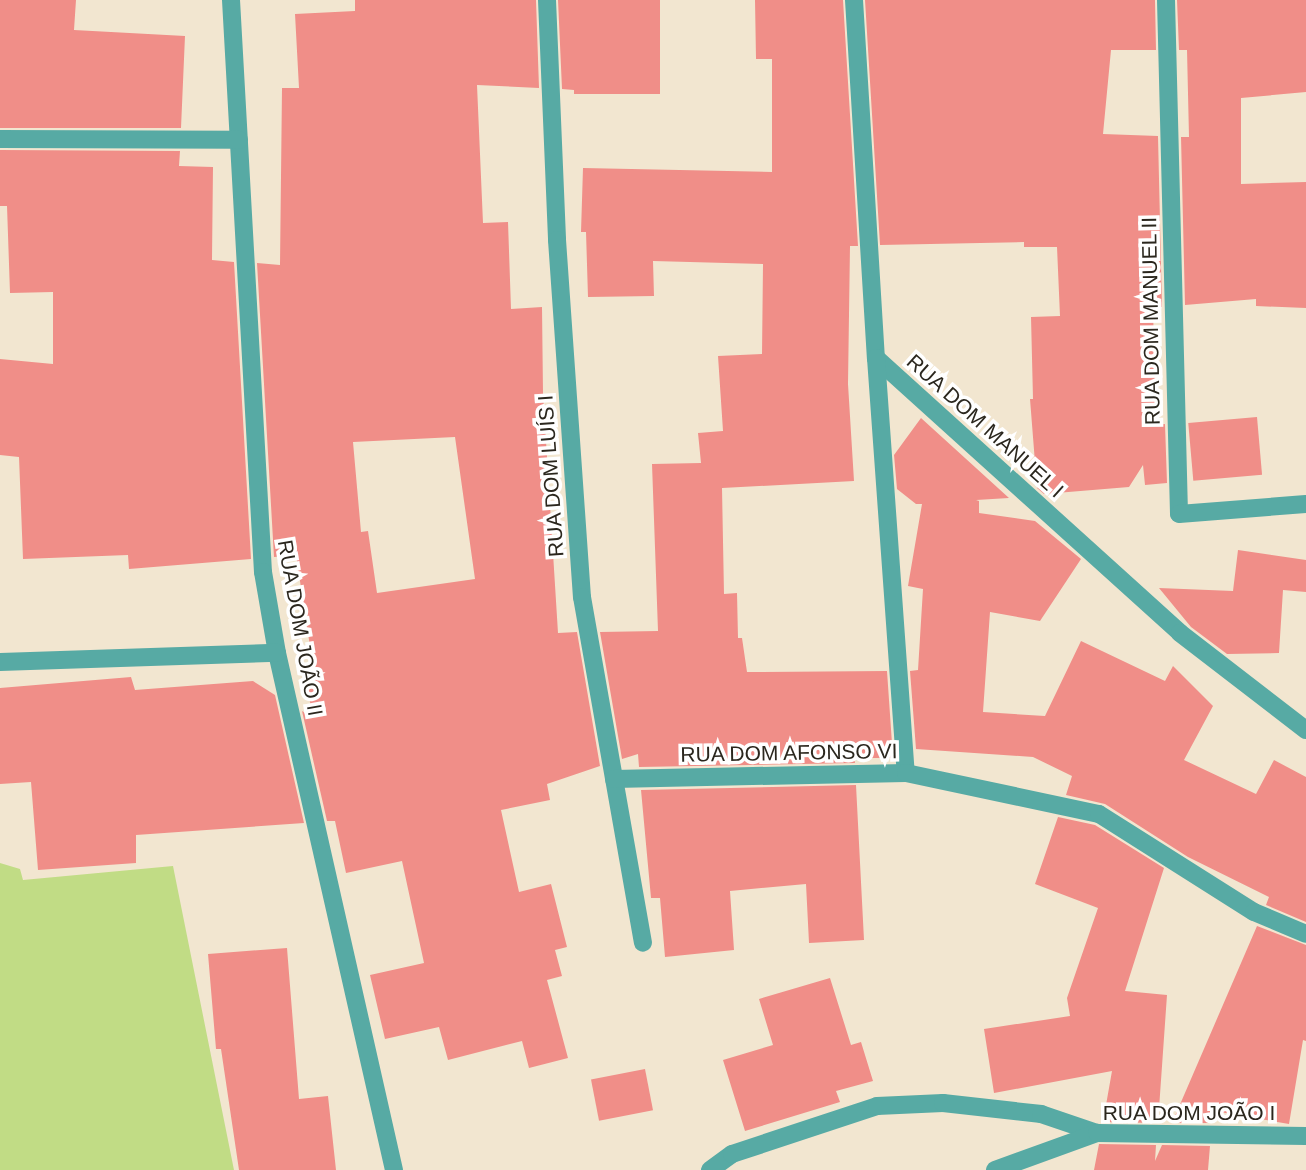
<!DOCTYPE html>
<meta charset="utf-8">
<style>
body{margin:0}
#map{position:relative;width:1306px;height:1170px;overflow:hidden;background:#f2e6d0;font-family:Arial,sans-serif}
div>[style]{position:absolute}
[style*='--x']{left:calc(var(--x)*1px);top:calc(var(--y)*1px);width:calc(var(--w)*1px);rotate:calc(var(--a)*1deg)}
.green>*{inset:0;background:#c1dc85}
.building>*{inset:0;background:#f08e88;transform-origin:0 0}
.minor>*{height:18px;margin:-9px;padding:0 9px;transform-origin:9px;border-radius:9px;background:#57aaa4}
span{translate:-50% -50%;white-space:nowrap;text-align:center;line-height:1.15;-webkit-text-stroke:7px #fff;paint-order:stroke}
.street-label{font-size:21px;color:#2b271e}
</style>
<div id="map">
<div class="green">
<div style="clip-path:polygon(0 863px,20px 869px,23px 880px,173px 866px,234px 1170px,0 1170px)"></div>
</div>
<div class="building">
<div style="clip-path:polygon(0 0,76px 0,74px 30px,185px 36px,181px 128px,0 128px)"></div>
<div style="clip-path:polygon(evenodd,355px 0,536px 0,539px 88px,477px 85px,483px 223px,508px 222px,511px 309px,542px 307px,543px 393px,558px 633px,577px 632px,600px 766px,547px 784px,550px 800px,501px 810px,519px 892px,551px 884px,567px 947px,555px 950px,562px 976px,547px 980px,568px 1058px,529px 1068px,522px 1041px,448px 1060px,439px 1027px,385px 1039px,370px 975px,424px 963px,402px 861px,346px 873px,335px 821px,327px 821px,302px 711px,313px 718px,304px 670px,313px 666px,296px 555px,274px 557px,257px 263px,280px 265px,282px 88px,299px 88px,295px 14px,355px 11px,355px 0,455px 437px,475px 579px,377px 593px,368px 531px,361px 532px,353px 442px,455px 437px)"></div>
<div style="clip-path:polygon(558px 0,660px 0,660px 94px,574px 94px,574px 90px,562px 89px)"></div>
<div style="clip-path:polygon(755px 0,843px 0,858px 246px,850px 246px,848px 384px,854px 481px,722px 488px,724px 594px,737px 593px,738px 638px,742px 638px,747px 672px,887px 671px,893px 758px,854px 758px,855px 763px,639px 767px,638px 754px,622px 759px,600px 632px,658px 631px,652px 464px,701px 463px,698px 433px,723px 431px,718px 356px,762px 354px,763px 264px,653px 261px,654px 296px,588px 297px,586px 232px,581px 232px,583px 168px,772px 172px,772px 59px,756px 59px)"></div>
<div style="clip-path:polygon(865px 0,1155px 0,1156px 50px,1111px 50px,1103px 134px,1158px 136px,1162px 307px,1153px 308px,1156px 425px,1165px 424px,1167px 483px,1145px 485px,1143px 465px,1129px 487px,1044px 494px,1037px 488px,1030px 399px,1033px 399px,1031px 317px,1060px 316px,1057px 247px,1024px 247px,1024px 242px,880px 245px)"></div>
<div style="clip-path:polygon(1177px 0,1306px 0,1306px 92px,1241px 98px,1241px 184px,1306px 182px,1306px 308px,1256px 306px,1256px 299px,1185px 305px,1181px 137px,1189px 137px,1187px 50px,1179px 50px)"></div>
<div style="clip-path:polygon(0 150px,180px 151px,179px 166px,213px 167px,212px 260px,234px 262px,251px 559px,129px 569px,128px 555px,23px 559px,19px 457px,0 455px,0 359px,53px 364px,53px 292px,10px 293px,7px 206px,0 206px)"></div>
<div style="left:1257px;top:417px;width:58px;height:69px;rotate:85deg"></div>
<div style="clip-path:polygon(921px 418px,1009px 498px,976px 500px,979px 501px,979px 513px,1035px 521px,1081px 559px,1040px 621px,990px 612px,983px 712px,1045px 716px,1081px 641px,1165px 681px,1173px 666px,1213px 706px,1184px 760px,1256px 794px,1274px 760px,1306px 777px,1306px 922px,1266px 905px,1269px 897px,1188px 857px,1105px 804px,1066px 795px,1072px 776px,1033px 757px,916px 749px,910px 671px,918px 670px,923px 589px,908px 586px,922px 504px,916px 504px,897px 489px,894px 455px)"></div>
<div style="clip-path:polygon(1238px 550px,1306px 560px,1306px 592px,1283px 590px,1279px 653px,1227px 654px,1191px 627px,1159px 588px,1233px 591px)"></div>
<div style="clip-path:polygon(131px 677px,135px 690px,253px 681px,275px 695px,304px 823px,136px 835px,136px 863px,38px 870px,31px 782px,0 784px,0 688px)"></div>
<div style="clip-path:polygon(856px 785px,864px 940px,809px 943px,806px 884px,730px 891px,734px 950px,665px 957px,660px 898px,651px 898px,641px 790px)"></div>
<div style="clip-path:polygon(1058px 817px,1095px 825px,1164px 868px,1125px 991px,1167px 995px,1158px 1123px,1103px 1122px,1112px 1071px,994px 1093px,984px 1029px,1070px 1016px,1067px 998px,1098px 908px,1035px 884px)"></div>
<div style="clip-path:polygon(1257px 926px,1306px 945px,1306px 1041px,1303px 1040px,1289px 1124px,1214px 1111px,1213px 1123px,1172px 1123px)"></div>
<div style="clip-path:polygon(287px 948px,299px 1099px,328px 1096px,336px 1170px,239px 1170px,221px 1049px,216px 1049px,208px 954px)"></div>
<div style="clip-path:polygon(830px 978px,851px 1045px,861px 1042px,873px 1081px,836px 1091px,840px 1102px,745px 1131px,723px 1060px,773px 1045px,759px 999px)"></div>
<div style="left:645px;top:1069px;width:42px;height:55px;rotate:79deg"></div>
<div style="clip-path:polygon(1099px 1144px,1156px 1145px,1155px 1161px,1162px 1145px,1210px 1146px,1208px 1170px,1094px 1170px)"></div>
</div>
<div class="minor">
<div style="--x:231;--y:0;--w:573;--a:86.8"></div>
<div style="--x:263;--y:572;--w:82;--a:80.2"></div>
<div style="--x:277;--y:653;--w:530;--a:77.25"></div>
<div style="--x:547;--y:0;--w:240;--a:87.6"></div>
<div style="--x:557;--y:240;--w:358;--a:86"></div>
<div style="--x:582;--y:597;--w:351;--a:80"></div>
<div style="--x:854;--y:0;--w:359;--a:86.5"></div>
<div style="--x:876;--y:358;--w:410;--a:42.1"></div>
<div style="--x:1180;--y:633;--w:159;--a:37.6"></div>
<div style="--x:1166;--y:0;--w:514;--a:88.55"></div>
<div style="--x:1179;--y:514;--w:127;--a:-4.5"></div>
<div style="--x:0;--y:139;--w:239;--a:0.2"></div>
<div style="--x:876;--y:358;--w:416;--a:85.9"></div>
<div style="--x:0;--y:662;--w:277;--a:-1.9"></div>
<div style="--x:614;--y:779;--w:292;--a:-1.2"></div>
<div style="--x:906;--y:773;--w:197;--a:12"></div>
<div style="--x:1099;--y:814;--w:183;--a:32.3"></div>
<div style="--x:1254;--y:912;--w:56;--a:22.9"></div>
<div style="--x:710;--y:1170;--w:27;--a:-36"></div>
<div style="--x:732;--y:1154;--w:153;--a:-18.3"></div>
<div style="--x:877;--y:1106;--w:66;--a:-2.6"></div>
<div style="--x:943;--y:1103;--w:99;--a:6.4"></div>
<div style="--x:1041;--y:1114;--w:59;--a:18.7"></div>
<div style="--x:995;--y:1170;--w:109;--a:-19.9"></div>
<div style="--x:1097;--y:1133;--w:209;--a:0.8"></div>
</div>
<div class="street-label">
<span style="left:1151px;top:321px;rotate:-91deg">RUA DOM MANUEL II</span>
<span style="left:985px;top:426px;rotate:42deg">RUA DOM MANUEL I</span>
<span style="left:551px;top:476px;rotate:-94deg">RUA DOM LUÍS I</span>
<span style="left:300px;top:628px;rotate:80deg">RUA DOM JOÃO II</span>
<span style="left:789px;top:753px;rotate:-1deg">RUA DOM AFONSO VI</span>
<span style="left:1189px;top:1113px">RUA DOM JOÃO I</span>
</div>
</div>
